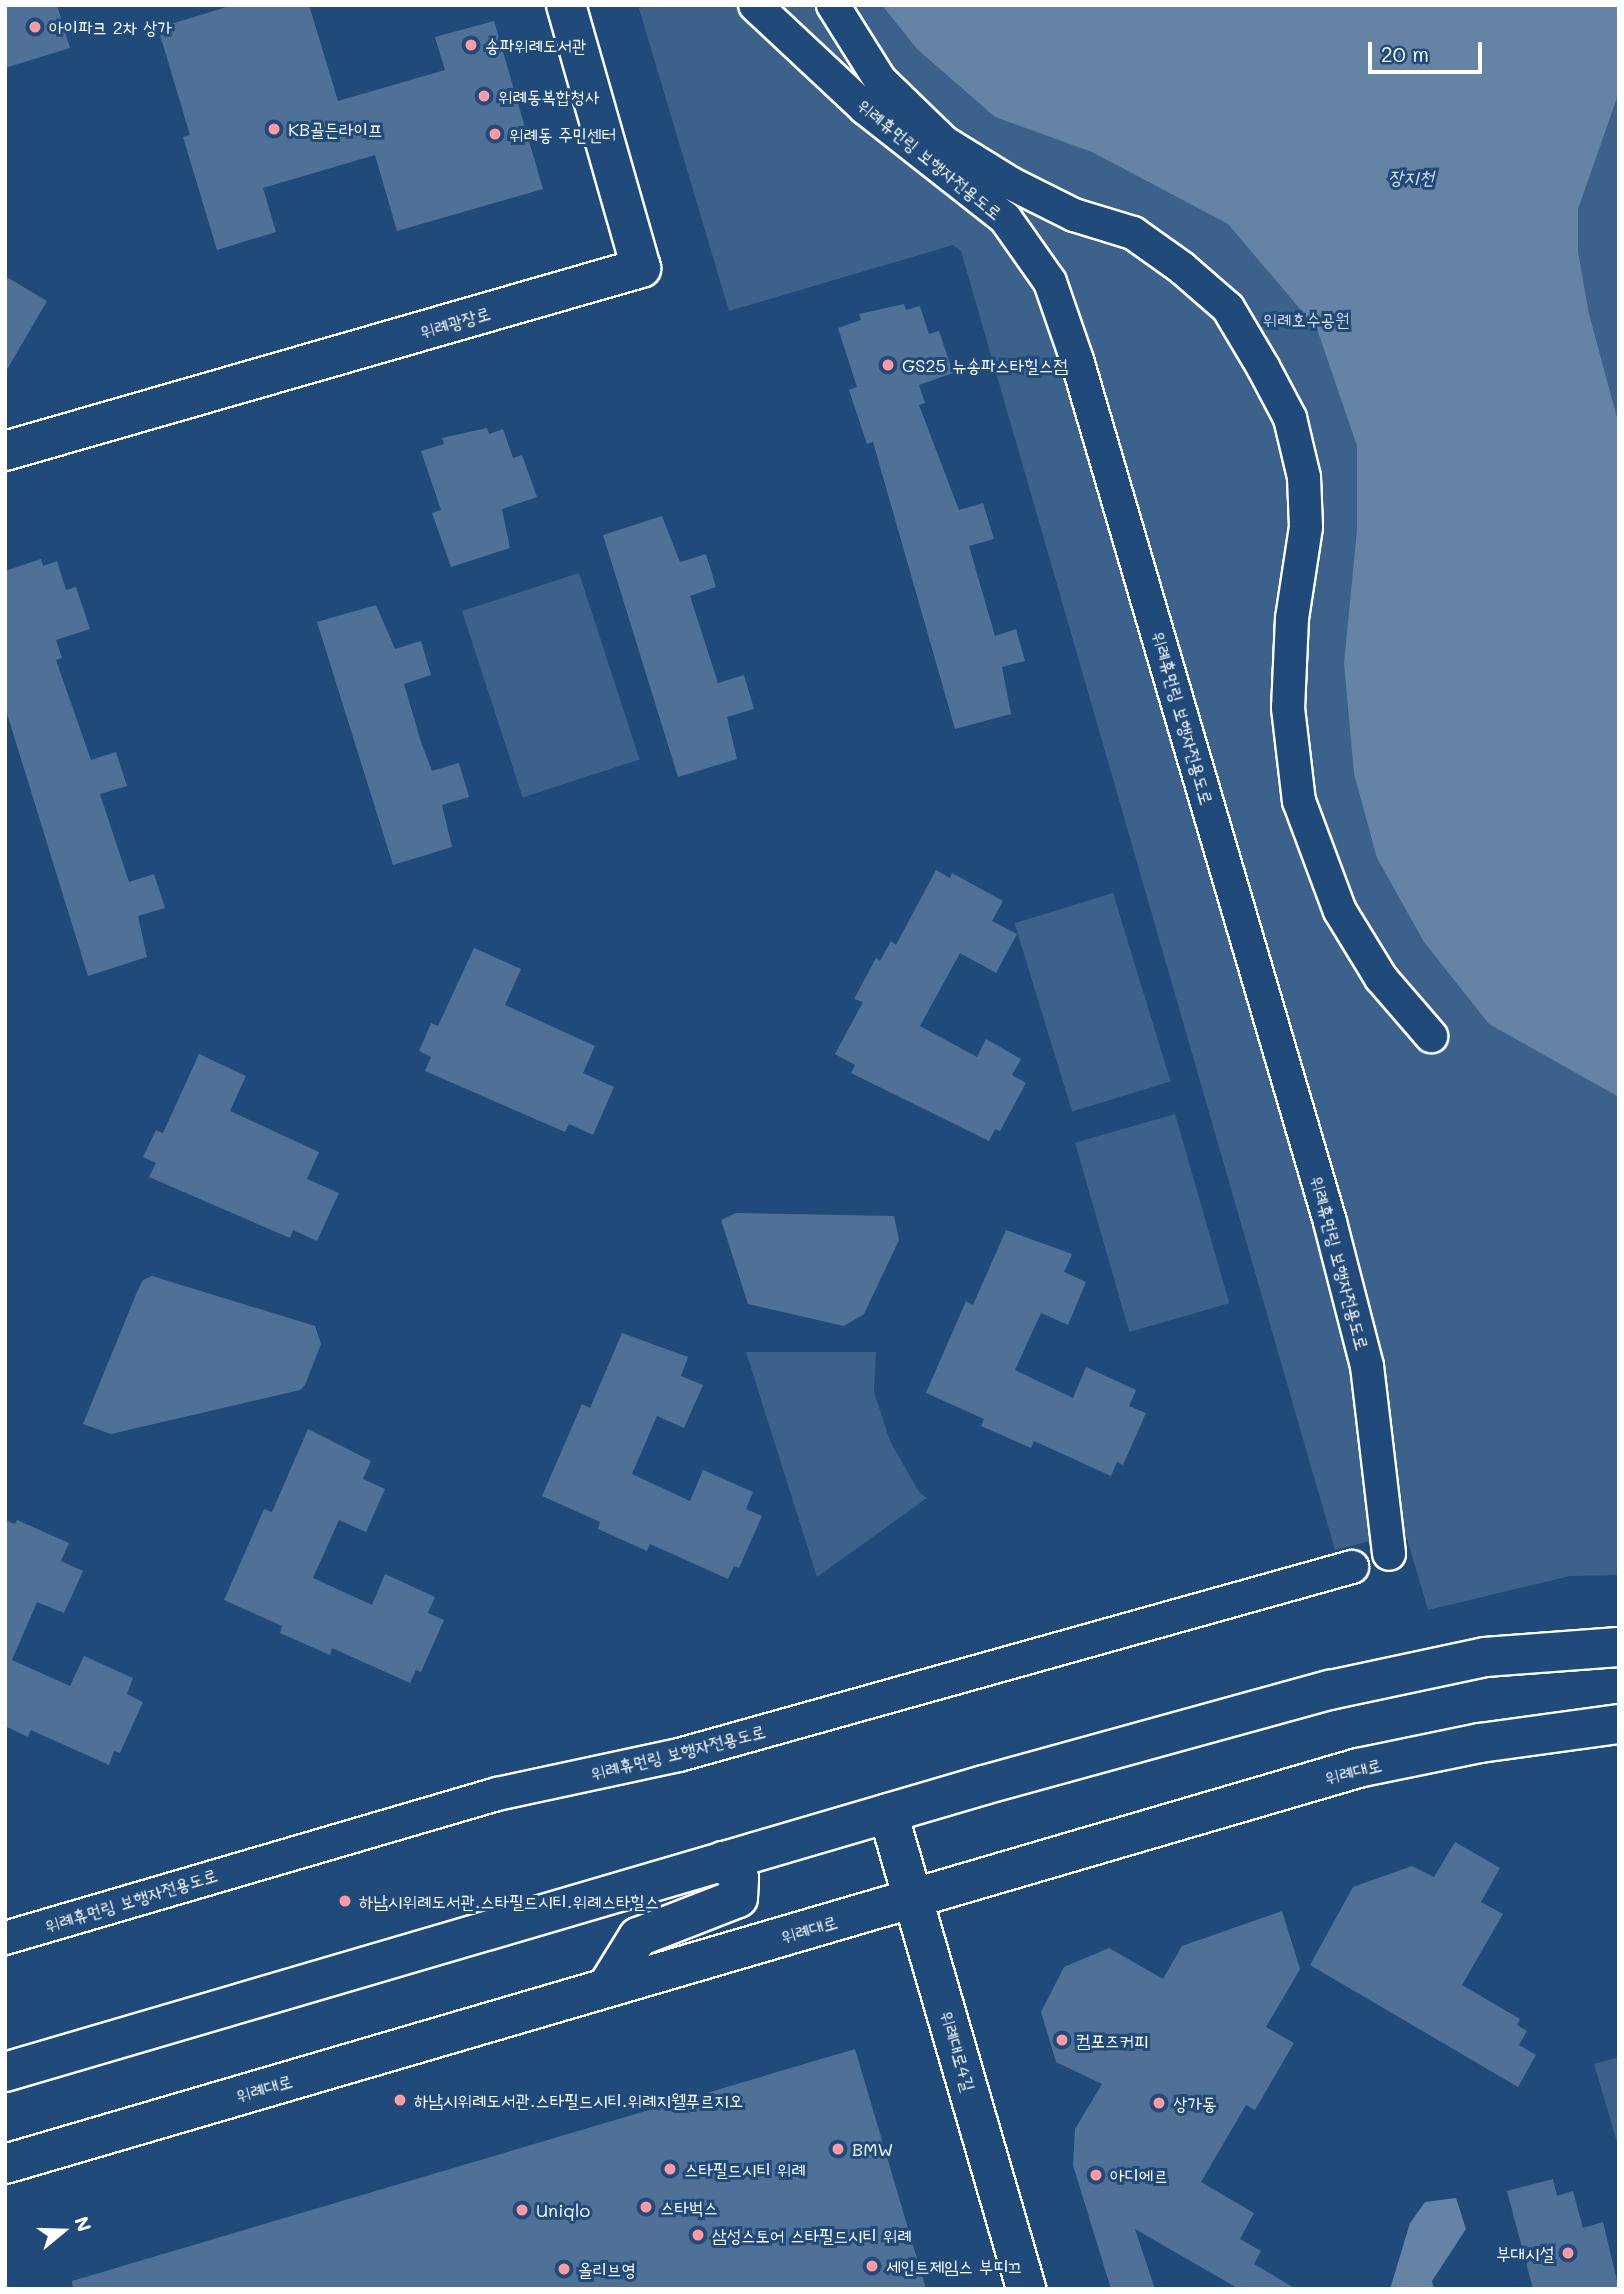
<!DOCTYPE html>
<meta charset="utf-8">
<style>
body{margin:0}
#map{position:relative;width:1624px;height:2294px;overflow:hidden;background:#1f4a7a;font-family:Mali,"Poor Story",sans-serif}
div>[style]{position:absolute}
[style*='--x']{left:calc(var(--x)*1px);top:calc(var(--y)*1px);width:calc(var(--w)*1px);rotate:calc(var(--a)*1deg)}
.green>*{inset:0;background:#3c618b;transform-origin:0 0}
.water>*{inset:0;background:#6583a4}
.building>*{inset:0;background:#507197}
.roads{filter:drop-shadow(2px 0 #fff) drop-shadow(-2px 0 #fff) drop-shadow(0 2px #fff) drop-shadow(0 -2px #fff)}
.pedestrian>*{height:32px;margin:-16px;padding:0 16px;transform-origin:16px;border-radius:16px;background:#1f4a7a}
.minor>*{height:38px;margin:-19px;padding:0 19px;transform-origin:19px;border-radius:19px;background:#1f4a7a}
.tertiary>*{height:38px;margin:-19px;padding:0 19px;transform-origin:19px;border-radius:19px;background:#1f4a7a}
.primary>*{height:38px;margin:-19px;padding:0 19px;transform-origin:19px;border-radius:19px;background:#1f4a7a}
.dots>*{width:19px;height:19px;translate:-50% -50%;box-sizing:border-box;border:4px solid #1f4a7a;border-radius:50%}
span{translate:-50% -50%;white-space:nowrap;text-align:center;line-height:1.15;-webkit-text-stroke:6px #1f4a7a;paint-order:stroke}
.poi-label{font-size:18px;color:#fff}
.left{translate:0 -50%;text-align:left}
.right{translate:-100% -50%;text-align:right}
.street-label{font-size:18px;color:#fff}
.park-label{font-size:18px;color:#d8dfe8}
.water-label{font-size:19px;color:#d8e0e8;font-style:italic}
.frame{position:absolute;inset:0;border:7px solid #fff;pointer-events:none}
.north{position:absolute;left:28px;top:2196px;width:70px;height:70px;-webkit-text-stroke:5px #1f4a7a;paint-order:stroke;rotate:71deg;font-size:19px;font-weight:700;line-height:28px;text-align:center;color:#fff}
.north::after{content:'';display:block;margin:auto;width:24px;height:32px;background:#fff;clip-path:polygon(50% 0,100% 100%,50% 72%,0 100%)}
.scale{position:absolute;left:1368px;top:42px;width:114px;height:32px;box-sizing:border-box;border:4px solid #fff;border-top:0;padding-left:9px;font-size:21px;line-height:24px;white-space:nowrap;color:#fff;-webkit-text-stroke:5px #1f4a7a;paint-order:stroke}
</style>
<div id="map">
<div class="green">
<div style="clip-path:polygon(638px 5px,1619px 5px,1619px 1575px,1570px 1576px,1428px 1610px,1405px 1532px,1335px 1550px,961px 251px,953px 245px,729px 311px)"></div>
<div style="left:579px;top:573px;width:196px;height:123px;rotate:72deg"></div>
<div style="left:1113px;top:893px;width:197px;height:103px;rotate:73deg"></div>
<div style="left:1175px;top:1114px;width:197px;height:104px;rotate:74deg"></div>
<div style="clip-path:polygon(746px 1352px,876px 1352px,874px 1392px,890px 1441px,919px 1492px,927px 1498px,817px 1577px)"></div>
<div style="clip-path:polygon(1619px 2057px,1619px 2149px,1594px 2064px)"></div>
</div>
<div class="water">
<div style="clip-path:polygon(882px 5px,1619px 5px,1619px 92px,1578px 209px,1578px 252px,1589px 314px,1619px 425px,1619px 1097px,1489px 1024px,1424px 942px,1377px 858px,1354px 774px,1344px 663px,1357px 530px,1357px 446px,1317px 329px,1228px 224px,1092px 152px,995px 117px,917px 49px)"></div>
<div style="clip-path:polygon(1456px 2198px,1466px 2229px,1432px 2281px,1434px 2289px,1390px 2289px,1410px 2223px,1425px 2202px)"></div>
</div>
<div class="building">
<div style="clip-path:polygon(5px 5px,57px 5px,70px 48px,5px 68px)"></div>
<div style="clip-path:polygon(233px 5px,309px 5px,338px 101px,445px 70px,435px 37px,494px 21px,543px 189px,397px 231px,375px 155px,263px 188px,276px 232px,217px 250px,183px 137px,190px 135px,158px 28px)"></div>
<div style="clip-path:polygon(5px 276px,47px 301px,5px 373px)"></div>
<div style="clip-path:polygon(904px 304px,906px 310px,920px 306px,929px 334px,939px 331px,953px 373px,919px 385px,925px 403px,919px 405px,959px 510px,983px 503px,994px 539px,969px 546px,995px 636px,1016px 629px,1025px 661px,1002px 667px,1011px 714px,955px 729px,873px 442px,867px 444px,849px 390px,857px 387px,838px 328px,861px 320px,859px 314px)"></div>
<div style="clip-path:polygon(487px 428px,489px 434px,503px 429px,513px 458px,522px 455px,537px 497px,502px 509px,510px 548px,451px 567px,432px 513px,441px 510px,421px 451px,444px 444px,442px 438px)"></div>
<div style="clip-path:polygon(662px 516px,680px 562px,706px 554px,716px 587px,690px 596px,718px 683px,744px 675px,754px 709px,727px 717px,737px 759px,678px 777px,603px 535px)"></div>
<div style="clip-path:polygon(41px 559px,43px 566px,57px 561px,66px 590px,76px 587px,90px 629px,56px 640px,62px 658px,56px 660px,91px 760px,116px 752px,127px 786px,100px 794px,129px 882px,154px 874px,165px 908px,138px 916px,147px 957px,88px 976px,5px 707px,5px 571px)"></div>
<div style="clip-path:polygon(376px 605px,395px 649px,421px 641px,431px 675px,404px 684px,421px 742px,432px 771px,459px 763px,469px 797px,442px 805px,452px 847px,393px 865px,317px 622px)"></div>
<div style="clip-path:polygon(936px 870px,950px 878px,952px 873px,1003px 901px,992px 921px,1017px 934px,996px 973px,960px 953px,920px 1026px,977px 1057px,986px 1039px,1021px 1059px,1012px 1075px,1026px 1083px,1000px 1131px,995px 1129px,989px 1141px,851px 1073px,855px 1065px,835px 1054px,863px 1002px,854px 999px,876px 958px,880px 961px,891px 941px,896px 945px)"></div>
<div style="clip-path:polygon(474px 948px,521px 969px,505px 1005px,595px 1046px,583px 1073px,614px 1087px,593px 1135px,569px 1124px,565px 1132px,425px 1071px,431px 1057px,419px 1051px,431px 1023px,438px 1026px)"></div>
<div style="clip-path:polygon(199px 1054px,246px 1076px,230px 1111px,319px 1152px,307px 1179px,339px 1193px,317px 1241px,293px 1230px,290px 1238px,149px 1177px,156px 1163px,143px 1157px,156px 1130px,163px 1133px)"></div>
<div style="clip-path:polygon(736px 1213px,894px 1216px,899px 1240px,864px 1314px,844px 1326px,748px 1304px,721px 1220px)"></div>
<div style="clip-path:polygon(1006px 1230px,1072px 1254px,1064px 1272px,1086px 1282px,1068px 1325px,1041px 1313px,1015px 1370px,1073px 1398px,1086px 1367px,1136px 1390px,1129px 1406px,1146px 1413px,1123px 1465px,1117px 1462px,1111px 1476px,1034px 1441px,1031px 1448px,981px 1426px,984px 1419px,926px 1393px,966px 1301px,973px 1305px)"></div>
<div style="clip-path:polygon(152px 1276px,315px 1326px,321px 1344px,305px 1385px,300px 1390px,111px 1434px,83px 1424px,137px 1292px,143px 1280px)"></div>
<div style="clip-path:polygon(622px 1333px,688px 1357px,681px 1376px,703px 1385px,684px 1428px,657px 1416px,632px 1474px,690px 1501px,703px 1470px,753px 1492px,746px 1509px,762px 1516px,739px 1568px,734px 1566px,728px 1579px,650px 1544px,647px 1551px,598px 1529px,600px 1522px,542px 1496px,582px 1404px,590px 1408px)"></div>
<div style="clip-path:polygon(308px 1429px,371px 1461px,363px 1479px,385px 1489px,366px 1532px,339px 1520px,313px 1578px,372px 1605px,385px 1574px,435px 1597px,428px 1613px,444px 1620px,421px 1672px,416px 1670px,410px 1683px,332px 1648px,330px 1655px,280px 1633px,282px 1626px,224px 1600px,264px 1509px,272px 1512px)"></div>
<div style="clip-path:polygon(5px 1520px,15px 1524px,17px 1520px,69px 1543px,61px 1561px,83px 1571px,64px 1613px,37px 1602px,12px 1660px,70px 1686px,84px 1656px,133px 1678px,127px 1694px,143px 1702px,120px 1753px,114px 1751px,109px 1765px,31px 1730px,28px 1737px,5px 1726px)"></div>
<div style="clip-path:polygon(1455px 1842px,1500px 1868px,1481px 1902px,1503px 1914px,1462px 1985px,1520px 2019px,1517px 2025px,1527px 2031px,1519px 2045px,1536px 2055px,1518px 2087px,1310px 1965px,1353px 1887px,1412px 1866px,1434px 1877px)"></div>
<div style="clip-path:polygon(1282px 1911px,1300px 1969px,1266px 2027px,1294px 2043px,1255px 2110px,1246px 2105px,1201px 2182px,1254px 2213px,1240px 2239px,1261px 2251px,1254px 2264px,1296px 2289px,1239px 2289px,1135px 2229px,1155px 2289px,1111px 2289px,1073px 2165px,1075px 2129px,1102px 2084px,1056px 2062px,1041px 2012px,1064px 1967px,1109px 1948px,1163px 1979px,1182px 1946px)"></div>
<div style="clip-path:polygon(855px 2049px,926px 2289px,73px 2289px,72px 2281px)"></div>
<div style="clip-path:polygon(1553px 2179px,1557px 2196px,1573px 2191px,1583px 2228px,1603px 2222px,1619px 2289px,1533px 2289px,1507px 2191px)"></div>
</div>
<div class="roads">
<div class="pedestrian">
<div style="--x:755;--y:5;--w:151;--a:43.1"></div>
<div style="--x:865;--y:108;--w:178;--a:38.2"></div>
<div style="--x:1005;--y:218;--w:78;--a:54.9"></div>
<div style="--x:1050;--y:282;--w:83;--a:70.9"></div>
<div style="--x:1077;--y:360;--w:898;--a:73.64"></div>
<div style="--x:1330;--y:1222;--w:149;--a:75.6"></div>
<div style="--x:1367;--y:1366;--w:189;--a:83.3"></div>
<div style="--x:833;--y:5;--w:89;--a:57.9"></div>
<div style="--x:880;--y:80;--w:89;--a:44.1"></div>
<div style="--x:944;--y:142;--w:78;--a:31.8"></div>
<div style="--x:1010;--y:183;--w:72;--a:26.6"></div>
<div style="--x:1074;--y:215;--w:62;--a:17"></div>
<div style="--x:1133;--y:233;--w:60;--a:35.5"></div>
<div style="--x:1182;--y:268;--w:61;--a:41"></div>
<div style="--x:1228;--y:308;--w:69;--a:59.3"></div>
<div style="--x:1263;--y:367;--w:58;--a:62.1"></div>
<div style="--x:1290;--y:418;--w:61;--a:76.7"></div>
<div style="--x:1304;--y:477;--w:50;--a:87.7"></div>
<div style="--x:1306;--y:527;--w:92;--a:98.7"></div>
<div style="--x:1292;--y:618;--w:90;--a:92.5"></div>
<div style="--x:1288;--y:708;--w:94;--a:83.3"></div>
<div style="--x:1299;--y:801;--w:117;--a:69.6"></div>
<div style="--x:1340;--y:911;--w:79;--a:58.5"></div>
<div style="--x:1381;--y:978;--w:77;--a:49.2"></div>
<div style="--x:5;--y:1938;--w:513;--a:-16.31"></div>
<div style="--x:497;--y:1794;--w:186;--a:-12.1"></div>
<div style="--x:679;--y:1755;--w:699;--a:-15.61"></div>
</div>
<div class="minor">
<div style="--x:888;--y:1813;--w:496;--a:73.8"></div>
</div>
<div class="tertiary">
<div style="--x:5;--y:451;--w:662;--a:-16.05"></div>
<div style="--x:641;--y:268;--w:273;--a:-105.9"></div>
</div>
<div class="primary">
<div style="--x:607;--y:1987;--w:59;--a:-58.2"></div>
<div style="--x:638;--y:1937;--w:107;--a:-21.3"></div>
<div style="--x:738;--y:1898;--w:20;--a:-87"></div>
<div style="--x:739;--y:1878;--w:23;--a:-131"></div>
<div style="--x:5;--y:2072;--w:1020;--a:-16.34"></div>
<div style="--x:984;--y:1785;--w:359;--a:-15.4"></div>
<div style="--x:1330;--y:1690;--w:158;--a:-12"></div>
<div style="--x:1485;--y:1657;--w:134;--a:-4.3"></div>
<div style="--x:5;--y:2164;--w:1410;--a:-16.31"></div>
<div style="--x:1358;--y:1768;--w:125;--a:-11.6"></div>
<div style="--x:1480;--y:1743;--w:140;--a:-7.8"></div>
</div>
</div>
<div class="dots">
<div style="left:35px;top:27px;background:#ff9aa2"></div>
<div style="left:471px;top:45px;background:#ff9aa2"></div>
<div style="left:484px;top:96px;background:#ff9aa2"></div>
<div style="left:274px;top:129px;background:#ff9aa2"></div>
<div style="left:495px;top:134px;background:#ff9aa2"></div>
<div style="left:888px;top:365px;background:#ff9aa2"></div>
<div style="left:345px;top:1901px;background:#ff9aa2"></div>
<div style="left:1062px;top:2040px;background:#ff9aa2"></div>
<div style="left:400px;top:2100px;background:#ff9aa2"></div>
<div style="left:1159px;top:2103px;background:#ff9aa2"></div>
<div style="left:838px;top:2149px;background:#ff9aa2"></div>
<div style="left:670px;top:2169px;background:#ff9aa2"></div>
<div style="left:1096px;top:2175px;background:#ff9aa2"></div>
<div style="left:646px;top:2207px;background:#ff9aa2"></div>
<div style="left:522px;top:2210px;background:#ff9aa2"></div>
<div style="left:698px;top:2235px;background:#ff9aa2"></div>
<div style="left:1568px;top:2253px;background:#ff9aa2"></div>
<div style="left:872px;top:2266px;background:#ff9aa2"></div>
<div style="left:564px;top:2269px;background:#ff9aa2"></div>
</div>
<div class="poi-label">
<span class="left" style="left:49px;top:27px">아이파크 2차 상가</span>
<span class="left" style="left:485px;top:45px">송파위례도서관</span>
<span class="left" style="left:498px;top:96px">위례동복합청사</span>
<span class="left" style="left:288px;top:129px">KB골든라이프</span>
<span class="left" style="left:509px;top:134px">위례동 주민센터</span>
<span class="left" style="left:902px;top:365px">GS25 뉴송파스타힐스점</span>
<span class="left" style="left:359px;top:1901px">하남시위례도서관.스타필드시티.위례스타힐스</span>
<span class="left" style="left:1076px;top:2040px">컴포즈커피</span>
<span class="left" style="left:414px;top:2100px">하남시위례도서관.스타필드시티.위례지웰푸르지오</span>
<span class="left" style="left:1173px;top:2103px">상가동</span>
<span class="left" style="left:852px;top:2149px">BMW</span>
<span class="left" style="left:684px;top:2169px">스타필드시티 위례</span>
<span class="left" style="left:1110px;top:2175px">아디에르</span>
<span class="left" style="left:660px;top:2207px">스타벅스</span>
<span class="left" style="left:536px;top:2210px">Uniqlo</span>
<span class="left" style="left:712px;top:2235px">삼성스토어 스타필드시티 위례</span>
<span class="right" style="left:1554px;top:2253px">부대시설</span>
<span class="left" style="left:886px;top:2266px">세인트제임스 부띠끄</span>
<span class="left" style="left:578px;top:2269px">올리브영</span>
</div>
<div class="street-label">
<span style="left:930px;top:159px;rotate:39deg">위례휴먼링 보행자전용도로</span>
<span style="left:455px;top:322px;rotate:-16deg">위례광장로</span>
<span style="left:1183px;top:718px;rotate:74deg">위례휴먼링 보행자전용도로</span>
<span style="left:1340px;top:1263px;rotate:75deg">위례휴먼링 보행자전용도로</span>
<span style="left:678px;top:1752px;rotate:-14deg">위례휴먼링 보행자전용도로</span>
<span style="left:1353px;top:1771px;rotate:-14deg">위례대로</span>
<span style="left:131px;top:1900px;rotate:-17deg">위례휴먼링 보행자전용도로</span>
<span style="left:809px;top:1929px;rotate:-16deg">위례대로</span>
<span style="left:958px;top:2051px;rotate:74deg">위례대로4길</span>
<span style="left:264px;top:2088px;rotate:-16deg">위례대로</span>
</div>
<div class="park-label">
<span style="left:1306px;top:319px">위례호수공원</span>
</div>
<div class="water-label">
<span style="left:1411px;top:177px">장지천</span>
</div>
<div class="frame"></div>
<div class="north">N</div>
<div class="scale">20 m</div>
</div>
